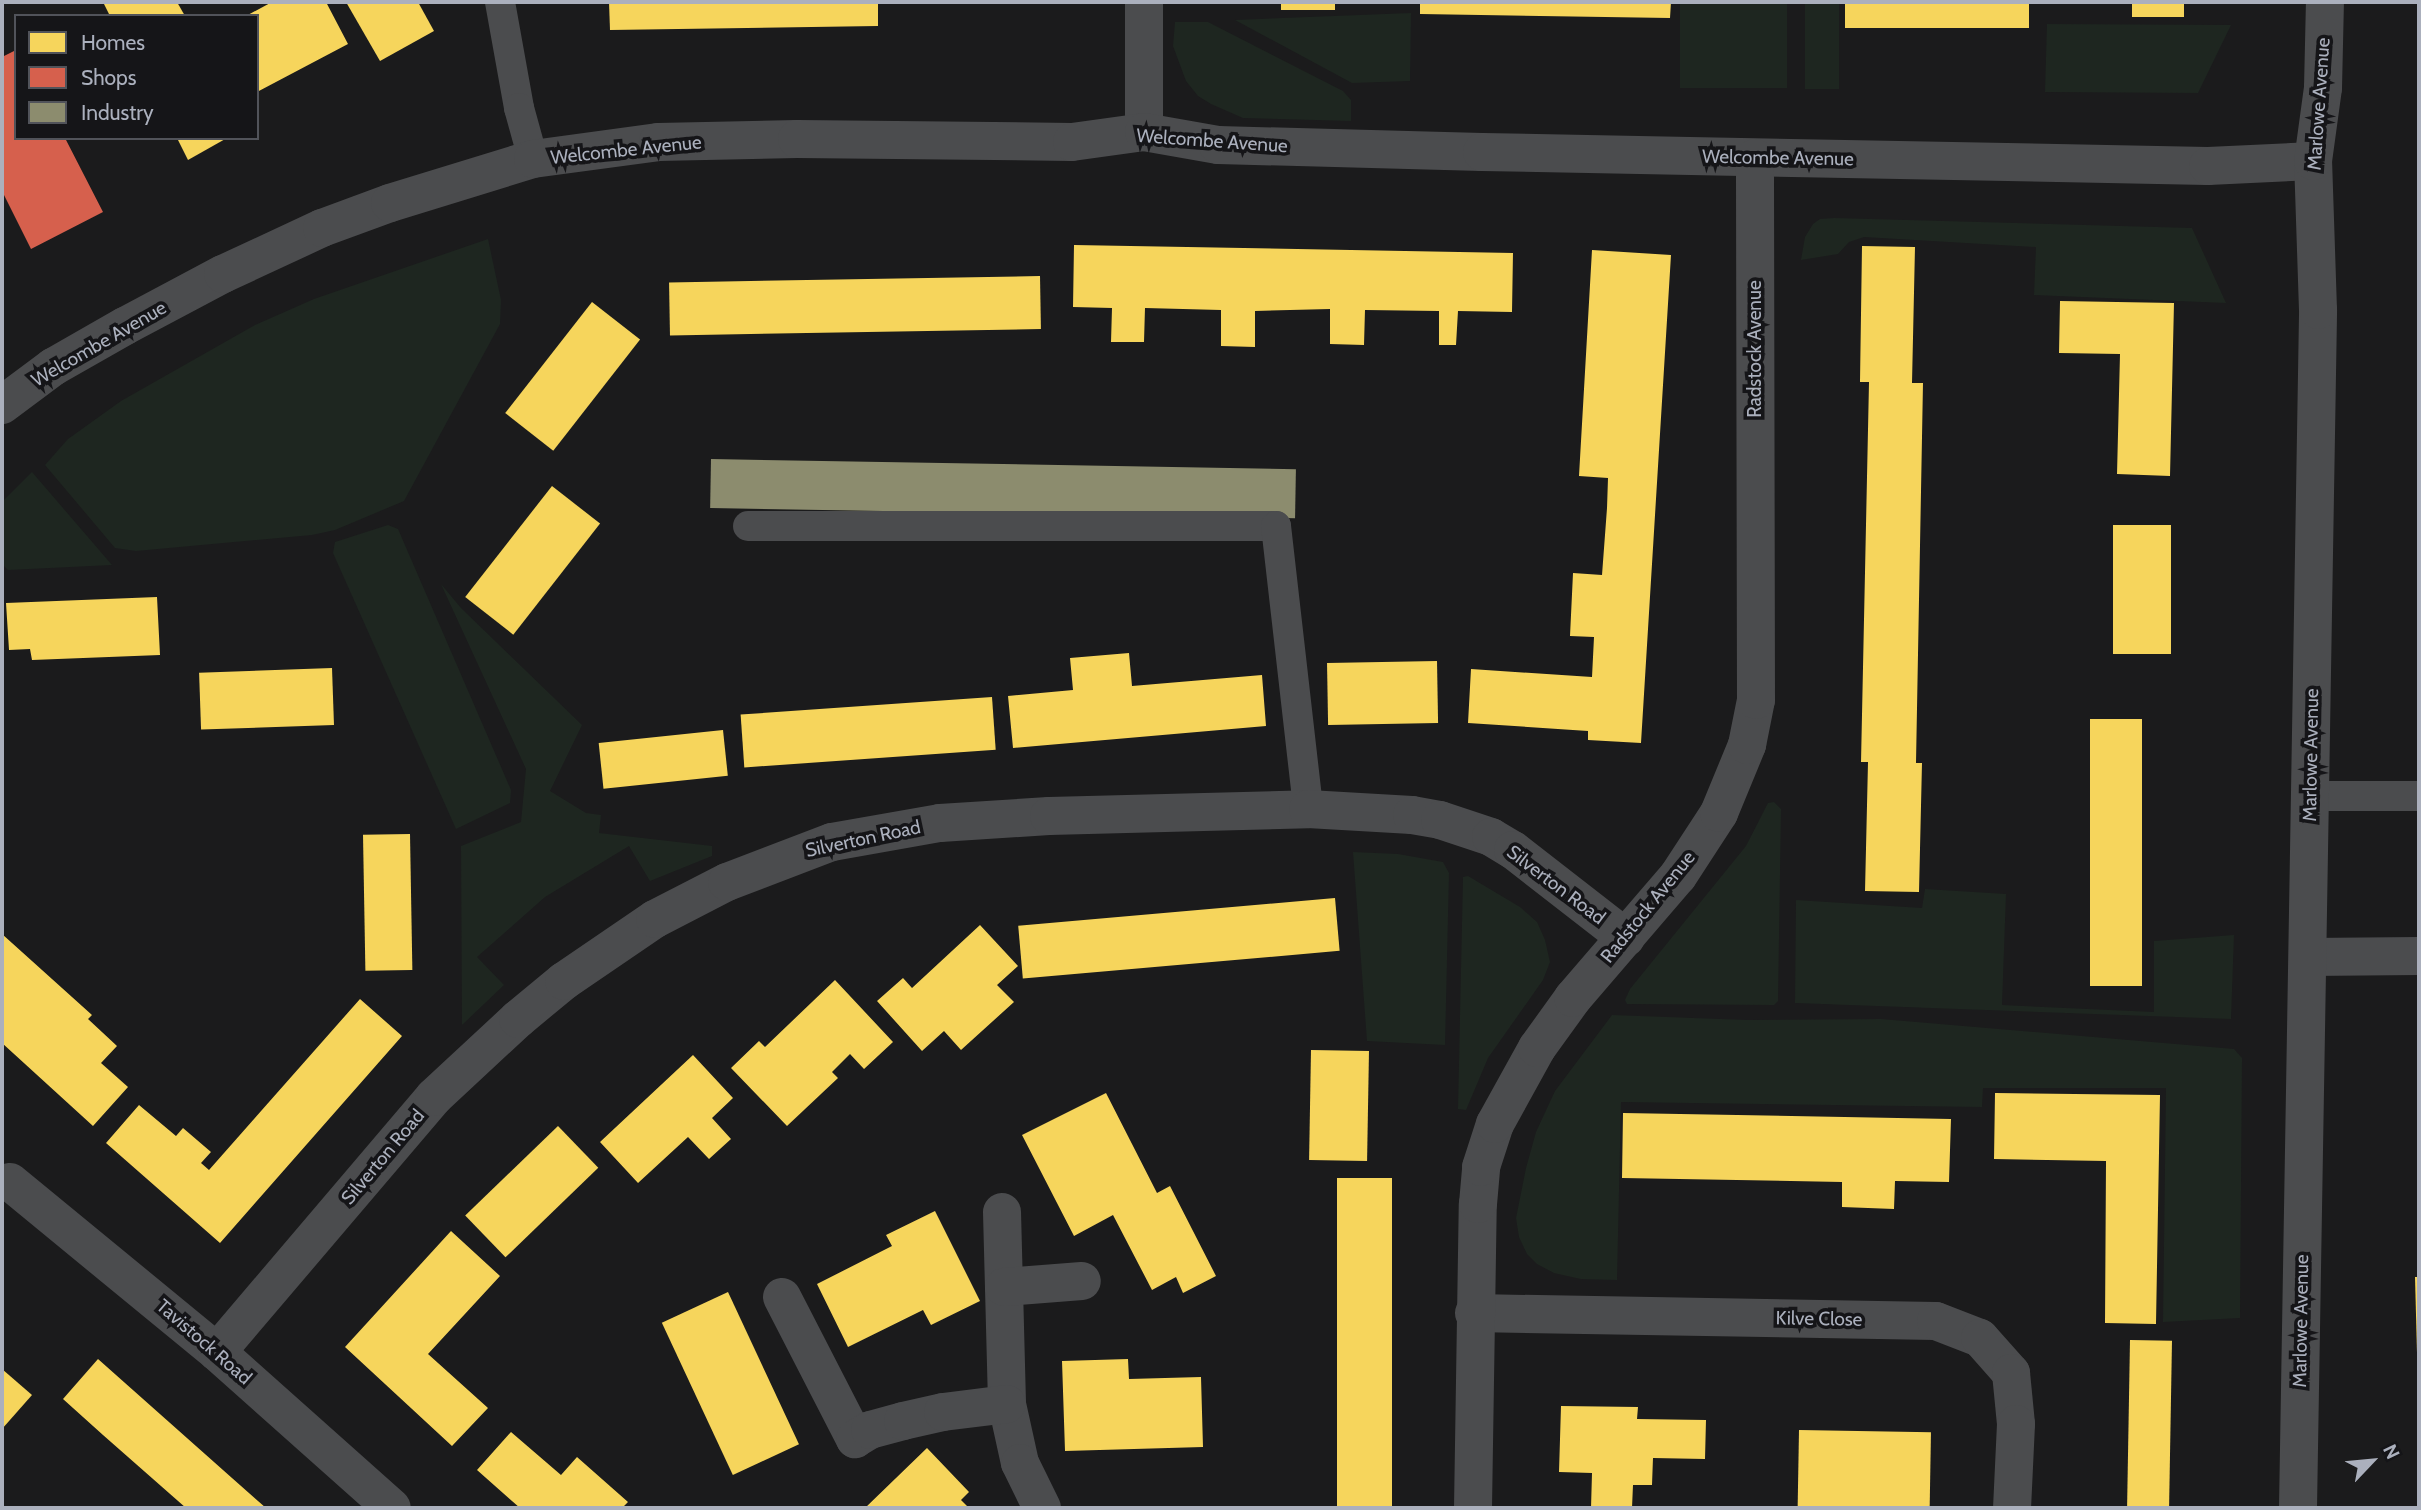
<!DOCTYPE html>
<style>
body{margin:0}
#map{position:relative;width:2421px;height:1510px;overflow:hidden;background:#1b1b1c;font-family:Cabin,sans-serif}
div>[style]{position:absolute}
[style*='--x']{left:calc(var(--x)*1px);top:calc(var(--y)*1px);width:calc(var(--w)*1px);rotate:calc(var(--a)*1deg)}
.green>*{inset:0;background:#1e2620;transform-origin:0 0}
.homes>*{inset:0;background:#f6d55c;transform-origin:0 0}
.shops>*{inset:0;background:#d6604d}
.industry>*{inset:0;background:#8c8c6e;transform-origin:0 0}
.service>*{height:30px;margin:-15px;padding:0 15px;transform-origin:15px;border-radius:15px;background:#4b4c4e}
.minor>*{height:38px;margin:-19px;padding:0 19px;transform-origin:19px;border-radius:19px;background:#4b4c4e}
.tertiary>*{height:38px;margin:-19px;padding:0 19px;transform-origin:19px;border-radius:19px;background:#4b4c4e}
span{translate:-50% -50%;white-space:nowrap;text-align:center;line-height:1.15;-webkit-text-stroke:7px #151518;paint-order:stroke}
.street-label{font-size:19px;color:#abb0bd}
.frame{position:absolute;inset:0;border:4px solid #abb0bd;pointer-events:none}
.legend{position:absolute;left:14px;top:14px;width:245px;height:126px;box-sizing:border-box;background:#151518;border:2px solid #51535a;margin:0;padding:9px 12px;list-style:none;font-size:21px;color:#abb0bd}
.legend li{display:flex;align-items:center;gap:14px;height:35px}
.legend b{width:35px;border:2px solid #51535a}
.north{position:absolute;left:2337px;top:1426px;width:70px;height:70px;-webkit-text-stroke:5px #151518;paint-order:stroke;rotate:64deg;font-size:19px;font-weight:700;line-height:28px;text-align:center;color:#abb0bd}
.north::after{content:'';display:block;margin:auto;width:24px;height:32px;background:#abb0bd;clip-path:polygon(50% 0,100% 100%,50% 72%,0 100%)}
</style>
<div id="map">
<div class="green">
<div style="left:1680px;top:2px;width:107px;height:86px"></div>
<div style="left:1805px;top:2px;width:34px;height:87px"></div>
<div style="clip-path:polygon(1411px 13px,1410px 81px,1352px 83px,1235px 20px)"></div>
<div style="clip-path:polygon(1175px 22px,1208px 22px,1343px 91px,1351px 100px,1351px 121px,1243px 118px,1211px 104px,1198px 96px,1186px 81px,1173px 46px)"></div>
<div style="clip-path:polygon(2047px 24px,2231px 25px,2198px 93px,2045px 92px)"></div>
<div style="clip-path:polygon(1834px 218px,2192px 228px,2226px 303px,2034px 295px,2036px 247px,1864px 237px,1849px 242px,1838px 254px,1801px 260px,1805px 237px,1813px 224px,1820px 219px)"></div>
<div style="clip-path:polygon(488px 239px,501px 300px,500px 324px,404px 501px,335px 530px,312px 535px,136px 551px,115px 548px,45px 465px,68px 439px,121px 401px,255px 325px,314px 299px)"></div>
<div style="clip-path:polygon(32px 472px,112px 565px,8px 570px,2px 564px,2px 502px)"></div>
<div style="clip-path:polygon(388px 525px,398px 529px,511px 790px,510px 803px,456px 829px,333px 553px,335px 542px)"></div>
<div style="clip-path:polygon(441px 584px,461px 608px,582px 725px,550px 791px,586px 813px,601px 815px,599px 833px,712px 846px,712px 856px,650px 881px,629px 846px,545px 897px,477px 957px,504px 985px,462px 1025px,461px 846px,521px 822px,526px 769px)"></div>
<div style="clip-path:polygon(1774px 802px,1781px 809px,1778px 1001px,1774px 1005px,1627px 1004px,1625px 1000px,1630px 989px,1746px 846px,1768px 803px)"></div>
<div style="clip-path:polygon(1353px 852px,1398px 854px,1443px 862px,1449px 873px,1445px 1045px,1367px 1041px)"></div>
<div style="clip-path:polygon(1468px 876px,1520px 907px,1537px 922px,1545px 940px,1550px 962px,1543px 980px,1488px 1058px,1466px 1110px,1458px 1109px,1463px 877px)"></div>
<div style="clip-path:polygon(1925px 889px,2006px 894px,2002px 1005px,2154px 1012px,2154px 941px,2234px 935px,2231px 1019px,1795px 1003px,1796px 900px,1922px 908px)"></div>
<div style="clip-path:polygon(1612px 1015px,1748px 1020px,1881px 1019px,2234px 1049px,2242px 1058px,2240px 1318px,2163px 1322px,2166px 1088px,1983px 1088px,1982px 1107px,1621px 1102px,1617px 1280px,1581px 1279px,1554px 1273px,1537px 1264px,1527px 1254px,1519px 1237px,1516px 1218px,1526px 1168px,1536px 1132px,1555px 1091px)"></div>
</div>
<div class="homes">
<div style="clip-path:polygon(103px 2px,177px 2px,185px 16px,110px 16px)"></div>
<div style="clip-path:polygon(272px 2px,326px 2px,348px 44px,257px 92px,257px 16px,246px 16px)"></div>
<div style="clip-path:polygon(346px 2px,418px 2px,434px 31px,380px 61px)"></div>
<div style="clip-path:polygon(609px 2px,878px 2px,878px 26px,610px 30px)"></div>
<div style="left:1281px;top:2px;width:54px;height:8px"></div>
<div style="clip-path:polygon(1420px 2px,1671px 2px,1670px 18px,1420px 14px)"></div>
<div style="left:1845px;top:2px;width:184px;height:26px"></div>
<div style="left:2132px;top:2px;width:52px;height:15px"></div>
<div style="clip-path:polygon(177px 138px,227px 138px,188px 160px)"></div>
<div style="clip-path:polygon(1074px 245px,1513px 253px,1512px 312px,1458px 311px,1456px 345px,1439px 345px,1439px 311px,1365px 310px,1364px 345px,1330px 344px,1330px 309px,1255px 311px,1255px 347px,1221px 346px,1221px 310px,1145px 308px,1144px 342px,1111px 342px,1112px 308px,1073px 307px)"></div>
<div style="clip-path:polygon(1862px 246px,1915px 247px,1912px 383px,1923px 383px,1916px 763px,1922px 763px,1919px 892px,1865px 891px,1868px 762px,1861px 762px,1869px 382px,1860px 382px)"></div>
<div style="clip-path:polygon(1592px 250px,1671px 255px,1641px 743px,1588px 740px,1588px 731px,1468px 723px,1471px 669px,1592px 677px,1594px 637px,1570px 636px,1573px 573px,1602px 575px,1607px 508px,1608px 478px,1579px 476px)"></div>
<div style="left:1040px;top:276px;width:53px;height:371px;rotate:89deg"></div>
<div style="clip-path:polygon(2060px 301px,2174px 303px,2170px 476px,2117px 474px,2120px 354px,2059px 353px)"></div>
<div style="left:592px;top:302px;width:61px;height:141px;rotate:38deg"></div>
<div style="left:552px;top:486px;width:61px;height:141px;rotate:38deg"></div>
<div style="left:2171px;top:525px;width:129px;height:58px;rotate:90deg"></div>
<div style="clip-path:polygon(157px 597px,160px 655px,32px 660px,30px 649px,9px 650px,6px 603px)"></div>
<div style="clip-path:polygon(1129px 653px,1132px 686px,1262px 675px,1266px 726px,1013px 748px,1008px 696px,1073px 690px,1070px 658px)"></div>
<div style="left:1437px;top:661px;width:62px;height:110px;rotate:89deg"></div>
<div style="left:332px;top:668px;width:57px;height:133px;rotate:88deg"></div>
<div style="left:992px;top:697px;width:53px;height:252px;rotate:86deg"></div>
<div style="left:2090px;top:719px;width:52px;height:267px"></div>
<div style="left:723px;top:730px;width:46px;height:125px;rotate:84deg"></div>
<div style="left:410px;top:834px;width:136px;height:47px;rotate:89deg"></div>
<div style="left:1335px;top:898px;width:53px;height:318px;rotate:85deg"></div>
<div style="clip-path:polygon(980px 925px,1018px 966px,997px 985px,1014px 1002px,961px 1050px,944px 1031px,922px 1051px,877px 1001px,903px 978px,912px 988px)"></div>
<div style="clip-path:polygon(2px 934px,92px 1015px,88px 1019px,117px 1046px,101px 1063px,128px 1087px,93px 1126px,2px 1043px)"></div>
<div style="clip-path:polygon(835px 980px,893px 1042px,864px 1069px,850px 1054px,832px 1072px,838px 1078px,787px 1126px,731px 1068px,759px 1041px,765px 1047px)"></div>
<div style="clip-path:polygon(360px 999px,402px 1036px,220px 1243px,106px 1143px,139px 1105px,176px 1136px,183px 1128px,211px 1152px,201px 1163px,209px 1170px)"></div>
<div style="left:1311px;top:1050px;width:58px;height:110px;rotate:1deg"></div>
<div style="clip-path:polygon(693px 1055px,733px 1098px,712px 1118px,731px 1139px,709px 1159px,688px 1137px,638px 1183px,600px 1142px)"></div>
<div style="clip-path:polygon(1106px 1093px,1157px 1193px,1170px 1186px,1216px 1276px,1183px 1293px,1176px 1277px,1152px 1290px,1113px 1215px,1074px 1236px,1022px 1135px)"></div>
<div style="clip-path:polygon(1995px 1093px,2160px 1095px,2156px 1324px,2105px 1323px,2106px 1161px,1994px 1159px)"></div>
<div style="clip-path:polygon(1623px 1113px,1951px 1119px,1949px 1182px,1895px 1181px,1894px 1209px,1842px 1207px,1842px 1182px,1622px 1178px)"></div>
<div style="left:558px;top:1126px;width:58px;height:129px;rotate:46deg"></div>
<div style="left:1337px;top:1178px;width:55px;height:330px"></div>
<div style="clip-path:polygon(935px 1211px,980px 1301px,931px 1325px,923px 1310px,848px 1347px,817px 1284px,892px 1246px,886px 1235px)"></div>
<div style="clip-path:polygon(451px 1231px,500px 1276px,428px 1354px,488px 1408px,452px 1446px,345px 1347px)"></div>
<div style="clip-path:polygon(2415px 1277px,2419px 1277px,2419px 1353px,2417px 1353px)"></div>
<div style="left:728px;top:1292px;width:168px;height:73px;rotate:65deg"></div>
<div style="left:2130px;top:1340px;width:42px;height:168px;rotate:1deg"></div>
<div style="clip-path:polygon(98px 1359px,232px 1478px,266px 1508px,186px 1508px,103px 1435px,63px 1399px)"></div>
<div style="clip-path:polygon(1128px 1359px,1129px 1379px,1201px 1377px,1203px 1447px,1065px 1451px,1062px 1361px)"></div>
<div style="clip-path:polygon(2px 1369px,32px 1395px,2px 1429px)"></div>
<div style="clip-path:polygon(1561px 1406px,1638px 1407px,1637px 1419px,1706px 1420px,1705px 1459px,1653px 1458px,1652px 1485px,1633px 1485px,1632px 1508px,1591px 1508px,1592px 1473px,1559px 1472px)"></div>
<div style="left:1799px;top:1430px;width:132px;height:78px;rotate:1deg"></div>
<div style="clip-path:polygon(511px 1432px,561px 1475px,577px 1457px,628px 1502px,622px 1508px,520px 1508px,477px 1470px)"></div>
<div style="clip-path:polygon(927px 1448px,969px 1492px,961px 1500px,969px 1508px,865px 1508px)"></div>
</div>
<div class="shops">
<div style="clip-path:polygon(16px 50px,16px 138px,65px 138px,103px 212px,31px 249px,2px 191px,2px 57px)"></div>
</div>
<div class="industry">
<div style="left:711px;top:459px;width:585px;height:49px;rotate:1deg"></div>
</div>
<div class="service">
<div style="--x:500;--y:2;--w:108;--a:79.8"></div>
<div style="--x:519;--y:108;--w:53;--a:74.6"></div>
<div style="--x:748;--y:526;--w:528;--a:0"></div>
<div style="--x:1276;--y:526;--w:285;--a:83.5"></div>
<div style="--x:2310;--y:796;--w:109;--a:0"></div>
</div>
<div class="minor">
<div style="--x:1144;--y:132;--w:130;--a:-90"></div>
<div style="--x:2;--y:405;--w:64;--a:-36.7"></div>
<div style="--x:53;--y:367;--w:83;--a:-29.7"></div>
<div style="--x:125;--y:326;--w:111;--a:-28"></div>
<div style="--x:223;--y:274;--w:109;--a:-24.9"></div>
<div style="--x:322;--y:228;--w:72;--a:-20.2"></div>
<div style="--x:390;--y:203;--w:150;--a:-17.1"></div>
<div style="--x:533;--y:159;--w:126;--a:-7.7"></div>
<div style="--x:658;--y:142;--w:139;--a:-1.2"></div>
<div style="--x:797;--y:139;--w:275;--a:0.6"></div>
<div style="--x:1072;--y:142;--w:73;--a:-7.9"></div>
<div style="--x:1144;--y:132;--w:75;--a:10"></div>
<div style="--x:1218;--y:145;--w:264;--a:1.5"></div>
<div style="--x:1482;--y:152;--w:726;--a:1.1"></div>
<div style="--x:2208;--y:166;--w:105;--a:-2.7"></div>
<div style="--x:2308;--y:957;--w:111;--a:-0.5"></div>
<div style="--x:10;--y:1182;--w:268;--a:39.4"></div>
<div style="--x:217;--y:1352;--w:234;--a:41.7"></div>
<div style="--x:1002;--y:1212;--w:192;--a:88.5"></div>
<div style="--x:1007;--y:1404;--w:60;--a:77.6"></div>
<div style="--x:1020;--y:1463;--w:50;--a:63.9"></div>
<div style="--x:1004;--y:1287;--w:78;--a:-4.4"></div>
<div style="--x:782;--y:1297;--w:160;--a:62.8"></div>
<div style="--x:855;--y:1439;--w:17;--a:-31"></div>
<div style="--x:870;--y:1430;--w:34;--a:-15"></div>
<div style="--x:903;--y:1421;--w:41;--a:-12.7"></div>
<div style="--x:943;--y:1412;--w:64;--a:-7.1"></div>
<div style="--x:1474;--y:1313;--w:462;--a:1"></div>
<div style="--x:1936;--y:1321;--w:47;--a:21.1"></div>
<div style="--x:1980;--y:1338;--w:47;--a:48.5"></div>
<div style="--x:2011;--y:1373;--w:51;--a:84.4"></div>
<div style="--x:2016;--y:1424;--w:84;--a:92.7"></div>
<div style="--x:217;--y:1352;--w:335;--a:-49.6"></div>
<div style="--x:434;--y:1097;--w:115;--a:-42.9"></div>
<div style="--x:518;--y:1019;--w:60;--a:-39.6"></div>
<div style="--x:564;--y:981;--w:110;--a:-34.3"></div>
<div style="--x:655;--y:919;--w:81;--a:-27.2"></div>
<div style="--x:727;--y:882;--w:112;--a:-20.9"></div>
<div style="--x:832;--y:842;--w:110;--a:-10"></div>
<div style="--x:940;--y:823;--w:109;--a:-3.7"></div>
<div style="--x:1049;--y:816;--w:259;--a:-1.5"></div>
<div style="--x:1308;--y:809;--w:104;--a:3.3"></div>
<div style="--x:1412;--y:815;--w:28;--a:10"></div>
<div style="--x:1440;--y:820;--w:54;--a:18.4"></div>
<div style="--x:1491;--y:837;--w:26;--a:31"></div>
<div style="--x:1513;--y:850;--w:143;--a:37.9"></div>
<div style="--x:1473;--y:1508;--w:304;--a:-89.1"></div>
<div style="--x:1478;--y:1204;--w:37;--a:-85"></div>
<div style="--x:1481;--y:1167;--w:45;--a:-72"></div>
<div style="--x:1495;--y:1124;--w:87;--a:-61.1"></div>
<div style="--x:1537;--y:1048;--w:62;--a:-54.2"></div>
<div style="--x:1573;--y:998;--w:161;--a:-49.3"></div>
<div style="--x:1678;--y:876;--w:75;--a:-56.9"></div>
<div style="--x:1719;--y:813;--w:74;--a:-67.6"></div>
<div style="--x:1747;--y:745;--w:46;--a:-78.7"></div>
<div style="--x:1756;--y:700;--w:542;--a:-90.11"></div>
</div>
<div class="tertiary">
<div style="--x:2298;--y:1508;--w:1198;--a:-89.04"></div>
<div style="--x:2318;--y:310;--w:149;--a:-91.9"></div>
<div style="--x:2313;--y:161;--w:74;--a:-82.2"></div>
<div style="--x:2323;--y:88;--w:86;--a:-88.7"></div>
</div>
<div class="street-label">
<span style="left:2319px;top:104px;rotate:-86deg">Marlowe Avenue</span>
<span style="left:1212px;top:141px;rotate:4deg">Welcombe Avenue</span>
<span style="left:626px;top:150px;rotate:-6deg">Welcombe Avenue</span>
<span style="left:1778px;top:158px;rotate:1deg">Welcombe Avenue</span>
<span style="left:99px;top:344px;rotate:-30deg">Welcombe Avenue</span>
<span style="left:1755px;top:349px;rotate:-90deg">Radstock Avenue</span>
<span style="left:2311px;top:755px;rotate:-89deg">Marlowe Avenue</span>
<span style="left:863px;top:839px;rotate:-12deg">Silverton Road</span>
<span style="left:1556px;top:885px;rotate:37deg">Silverton Road</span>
<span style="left:1648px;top:907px;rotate:-51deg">Radstock Avenue</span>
<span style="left:383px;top:1157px;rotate:-50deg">Silverton Road</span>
<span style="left:1819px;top:1319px;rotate:1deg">Kilve Close</span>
<span style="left:2301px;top:1321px;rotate:-89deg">Marlowe Avenue</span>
<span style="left:204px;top:1342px;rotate:41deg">Tavistock Road</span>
</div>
<div class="frame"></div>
<ul class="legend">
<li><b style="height:19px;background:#f6d55c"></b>Homes</li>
<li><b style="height:19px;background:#d6604d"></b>Shops</li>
<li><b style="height:19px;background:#8c8c6e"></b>Industry</li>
</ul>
<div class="north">N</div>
</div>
